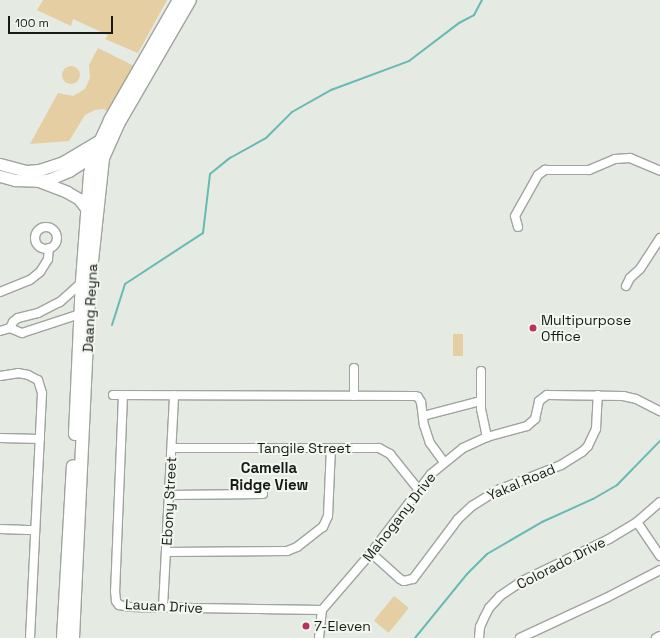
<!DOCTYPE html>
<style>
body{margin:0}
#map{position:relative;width:660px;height:638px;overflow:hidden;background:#e5eae3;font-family:"Space Grotesk",sans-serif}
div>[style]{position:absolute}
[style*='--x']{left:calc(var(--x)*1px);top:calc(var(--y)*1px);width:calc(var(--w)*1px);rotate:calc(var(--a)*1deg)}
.green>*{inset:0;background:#e4cea2;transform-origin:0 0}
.round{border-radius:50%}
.stream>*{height:2px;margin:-1px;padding:0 1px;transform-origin:1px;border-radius:1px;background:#67bab4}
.roads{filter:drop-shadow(1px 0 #9fa49e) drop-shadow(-1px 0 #9fa49e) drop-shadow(0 1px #9fa49e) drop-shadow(0 -1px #9fa49e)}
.minor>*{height:8px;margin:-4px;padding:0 4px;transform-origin:4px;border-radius:4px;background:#fff}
.minor>.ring{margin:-4px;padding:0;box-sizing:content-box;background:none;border:8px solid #fff;border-radius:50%}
.tertiary>*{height:11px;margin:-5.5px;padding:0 5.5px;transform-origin:5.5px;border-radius:5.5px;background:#fff}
.secondary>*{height:12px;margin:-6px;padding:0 6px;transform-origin:6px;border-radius:6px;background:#fff}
.dots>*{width:11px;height:11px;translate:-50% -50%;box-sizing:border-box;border:2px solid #f2f7f0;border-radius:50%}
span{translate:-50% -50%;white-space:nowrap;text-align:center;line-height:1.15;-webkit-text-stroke:4px #f2f7f0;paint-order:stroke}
.street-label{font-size:14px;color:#181a17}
.poi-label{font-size:14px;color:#181a17}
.left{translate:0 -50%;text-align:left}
.neighbourhood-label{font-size:15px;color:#181a17;font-weight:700}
.scale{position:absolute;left:8px;top:16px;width:105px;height:18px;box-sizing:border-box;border:2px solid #181a17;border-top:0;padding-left:5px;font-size:12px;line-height:14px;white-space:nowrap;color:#181a17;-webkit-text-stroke:3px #f2f7f0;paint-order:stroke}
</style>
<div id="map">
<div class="green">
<div style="clip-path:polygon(43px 0,167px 0,138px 53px,105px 39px,108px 35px,73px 19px,71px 26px,37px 10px)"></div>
<div style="clip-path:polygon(98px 48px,134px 66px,108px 111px,103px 109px,95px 110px,85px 115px,69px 141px,30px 144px,58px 93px,73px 96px,85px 89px,90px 78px,89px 65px)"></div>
<div class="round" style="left:62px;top:66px;width:18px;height:18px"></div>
<div style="left:453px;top:334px;width:10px;height:22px"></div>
<div style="left:394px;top:596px;width:19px;height:32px;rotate:39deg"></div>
</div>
<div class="stream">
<div style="--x:112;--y:325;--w:43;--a:-72.4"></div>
<div style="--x:125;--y:284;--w:93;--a:-33.2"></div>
<div style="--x:203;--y:233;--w:59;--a:-83.2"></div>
<div style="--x:210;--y:174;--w:26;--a:-39"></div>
<div style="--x:230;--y:158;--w:41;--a:-29.1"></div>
<div style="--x:266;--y:138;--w:37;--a:-45"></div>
<div style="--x:292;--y:112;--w:45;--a:-29.4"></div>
<div style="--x:331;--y:90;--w:83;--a:-20.4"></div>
<div style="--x:409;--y:61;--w:63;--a:-37.2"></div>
<div style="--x:459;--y:23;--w:17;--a:-28"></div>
<div style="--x:474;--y:15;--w:17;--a:-62"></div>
<div style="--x:415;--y:638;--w:82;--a:-50.9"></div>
<div style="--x:467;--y:574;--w:28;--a:-45"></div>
<div style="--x:487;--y:554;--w:64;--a:-30.2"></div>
<div style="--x:542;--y:522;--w:56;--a:-24.3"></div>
<div style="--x:593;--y:499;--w:28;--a:-30"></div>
<div style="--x:617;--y:485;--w:62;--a:-45.7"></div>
</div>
<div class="roads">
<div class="minor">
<div style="--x:518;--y:227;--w:11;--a:-105"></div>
<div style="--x:515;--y:216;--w:47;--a:-60.7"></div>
<div style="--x:538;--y:175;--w:9;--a:-36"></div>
<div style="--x:545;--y:170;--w:44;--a:0"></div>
<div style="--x:589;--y:170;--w:28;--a:-23"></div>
<div style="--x:615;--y:159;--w:15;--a:-4"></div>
<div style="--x:630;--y:158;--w:33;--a:23"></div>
<div class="ring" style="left:35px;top:227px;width:14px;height:14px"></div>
<div style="--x:626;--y:286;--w:9;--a:-63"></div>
<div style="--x:630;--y:278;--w:13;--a:-42"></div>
<div style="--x:640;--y:269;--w:37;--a:-57"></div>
<div style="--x:0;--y:292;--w:32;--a:-22"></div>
<div style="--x:30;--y:280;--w:13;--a:-39"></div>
<div style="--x:40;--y:272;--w:15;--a:-58"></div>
<div style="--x:48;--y:259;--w:11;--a:-85"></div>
<div style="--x:10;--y:328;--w:7;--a:-63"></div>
<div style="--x:13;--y:322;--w:6;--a:-39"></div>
<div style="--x:18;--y:318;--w:21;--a:-14"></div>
<div style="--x:38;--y:313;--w:25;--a:-27"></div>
<div style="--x:60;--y:302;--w:31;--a:-42"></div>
<div style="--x:0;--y:331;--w:10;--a:-17"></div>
<div style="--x:10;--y:328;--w:13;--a:23"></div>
<div style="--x:22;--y:333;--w:61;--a:-18.1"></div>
<div style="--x:80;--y:314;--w:5;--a:0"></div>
<div style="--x:354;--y:368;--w:28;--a:90"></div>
<div style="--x:481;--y:371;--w:38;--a:90"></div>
<div style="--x:481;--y:409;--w:29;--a:78"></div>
<div style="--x:0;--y:376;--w:18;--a:-9"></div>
<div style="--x:18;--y:373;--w:10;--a:11"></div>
<div style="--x:28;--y:375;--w:11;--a:27"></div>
<div style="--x:38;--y:380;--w:14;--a:73"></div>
<div style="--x:42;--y:393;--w:245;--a:92.8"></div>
<div style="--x:113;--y:395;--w:302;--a:0.2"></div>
<div style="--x:415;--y:396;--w:3;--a:18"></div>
<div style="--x:418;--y:397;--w:6;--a:59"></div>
<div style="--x:421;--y:402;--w:23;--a:83"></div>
<div style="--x:424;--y:425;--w:19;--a:72"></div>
<div style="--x:430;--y:443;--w:24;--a:54"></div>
<div style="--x:123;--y:395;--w:196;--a:92.3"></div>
<div style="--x:115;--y:591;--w:10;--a:84"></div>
<div style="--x:116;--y:601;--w:5;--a:53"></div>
<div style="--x:119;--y:605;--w:11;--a:10"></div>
<div style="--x:130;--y:607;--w:192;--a:0.9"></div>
<div style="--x:423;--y:416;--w:59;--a:-14.7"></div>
<div style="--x:0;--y:438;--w:40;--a:1.4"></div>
<div style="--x:172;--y:448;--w:207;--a:0"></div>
<div style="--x:379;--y:448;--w:13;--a:29"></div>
<div style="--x:390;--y:454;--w:45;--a:51.3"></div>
<div style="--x:169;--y:495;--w:94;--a:-0.6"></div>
<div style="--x:637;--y:522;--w:41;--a:55.9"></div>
<div style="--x:0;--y:529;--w:35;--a:2"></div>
<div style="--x:166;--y:552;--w:121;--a:-0.5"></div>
<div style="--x:287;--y:551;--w:11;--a:-22"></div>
<div style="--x:297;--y:547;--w:33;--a:-38"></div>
<div style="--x:323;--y:527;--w:12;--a:-66"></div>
<div style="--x:328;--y:516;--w:68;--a:-87.5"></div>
<div style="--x:371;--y:553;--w:39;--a:42"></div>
<div style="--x:400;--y:579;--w:4;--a:27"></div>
<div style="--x:404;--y:581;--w:9;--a:-13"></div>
<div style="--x:413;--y:579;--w:75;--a:-53.1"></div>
<div style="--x:458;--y:519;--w:19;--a:-43"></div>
<div style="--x:472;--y:506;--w:31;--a:-32"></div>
<div style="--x:498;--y:490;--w:68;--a:-21.6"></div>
<div style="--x:561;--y:465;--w:25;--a:-32"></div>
<div style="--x:582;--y:452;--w:8;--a:-45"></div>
<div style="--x:588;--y:446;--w:19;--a:-65"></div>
<div style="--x:596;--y:429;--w:34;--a:-87"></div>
<div style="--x:163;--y:607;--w:212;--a:-87"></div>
<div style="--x:319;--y:638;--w:28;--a:-84"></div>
<div style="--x:322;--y:610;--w:75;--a:-49.3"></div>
<div style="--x:371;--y:553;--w:99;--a:-52.8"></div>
<div style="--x:431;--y:474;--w:41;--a:-39.1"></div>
<div style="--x:463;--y:448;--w:26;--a:-25"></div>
<div style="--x:487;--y:437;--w:41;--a:-15.4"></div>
<div style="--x:527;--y:426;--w:11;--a:-41"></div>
<div style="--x:535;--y:419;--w:18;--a:-77"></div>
<div style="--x:539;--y:401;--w:10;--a:-37"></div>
<div style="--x:547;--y:395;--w:76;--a:0.8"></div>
<div style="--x:623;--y:396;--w:13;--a:13"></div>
<div style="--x:636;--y:399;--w:27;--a:27"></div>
<div style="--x:479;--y:638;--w:11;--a:-85"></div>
<div style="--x:480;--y:627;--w:10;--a:-66"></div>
<div style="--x:484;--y:618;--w:11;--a:-63"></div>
<div style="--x:489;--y:608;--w:16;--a:-47"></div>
<div style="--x:500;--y:596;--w:27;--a:-34"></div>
<div style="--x:522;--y:581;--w:97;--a:-25.8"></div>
<div style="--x:609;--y:539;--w:33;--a:-31"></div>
<div style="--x:637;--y:522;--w:30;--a:-41"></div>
<div style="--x:520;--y:638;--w:97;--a:-25"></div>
<div style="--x:608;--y:597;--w:59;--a:-27.4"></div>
<div style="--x:656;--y:638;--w:4;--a:-27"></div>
</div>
<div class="tertiary">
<div style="--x:0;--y:164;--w:27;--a:15"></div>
<div style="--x:26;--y:171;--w:13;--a:-4"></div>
<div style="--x:39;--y:170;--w:25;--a:-18"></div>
<div style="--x:63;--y:162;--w:43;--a:-30.7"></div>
<div style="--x:100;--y:140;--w:4;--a:27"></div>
<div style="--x:0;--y:176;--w:16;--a:15"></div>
<div style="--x:15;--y:180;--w:23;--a:2"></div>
<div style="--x:38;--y:181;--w:12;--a:-9"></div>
<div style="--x:50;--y:179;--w:21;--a:-23"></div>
<div style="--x:69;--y:171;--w:30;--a:-33"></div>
<div style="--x:94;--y:155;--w:6;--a:18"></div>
<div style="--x:39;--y:181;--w:30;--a:21"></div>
<div style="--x:67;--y:192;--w:14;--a:30"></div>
<div style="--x:79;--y:199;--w:15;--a:53"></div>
</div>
<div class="secondary">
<div style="--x:75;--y:434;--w:153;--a:-87.4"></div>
<div style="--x:82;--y:281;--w:107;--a:-85.7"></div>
<div style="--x:90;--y:174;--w:19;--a:-78"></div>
<div style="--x:94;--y:155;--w:38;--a:-65"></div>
<div style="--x:110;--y:120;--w:138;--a:-60.1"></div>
<div style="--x:63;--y:638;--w:172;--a:-86.7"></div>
<div style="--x:73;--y:638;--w:358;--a:-87.3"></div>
<div style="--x:90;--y:280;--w:123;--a:-83.9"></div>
<div style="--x:103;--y:158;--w:37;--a:-66"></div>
<div style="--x:118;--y:124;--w:143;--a:-59.9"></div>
</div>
</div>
<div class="dots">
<div style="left:533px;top:328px;background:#bd2f5c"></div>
<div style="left:306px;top:626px;background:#bd2f5c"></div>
</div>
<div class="street-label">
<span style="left:90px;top:308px;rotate:-87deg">Daang Reyna</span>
<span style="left:304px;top:448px">Tangile Street</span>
<span style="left:521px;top:482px;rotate:-23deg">Yakal Road</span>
<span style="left:169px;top:501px;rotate:-87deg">Ebony Street</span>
<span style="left:399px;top:517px;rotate:-52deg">Mahogany Drive</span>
<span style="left:561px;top:563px;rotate:-27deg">Colorado Drive</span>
<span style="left:164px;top:606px;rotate:3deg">Lauan Drive</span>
</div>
<div class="poi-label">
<span class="left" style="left:541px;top:328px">Multipurpose<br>Office</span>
<span class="left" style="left:314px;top:626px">7-Eleven</span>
</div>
<div class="neighbourhood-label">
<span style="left:269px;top:476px">Camella<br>Ridge View</span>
</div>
<div class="scale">100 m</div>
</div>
